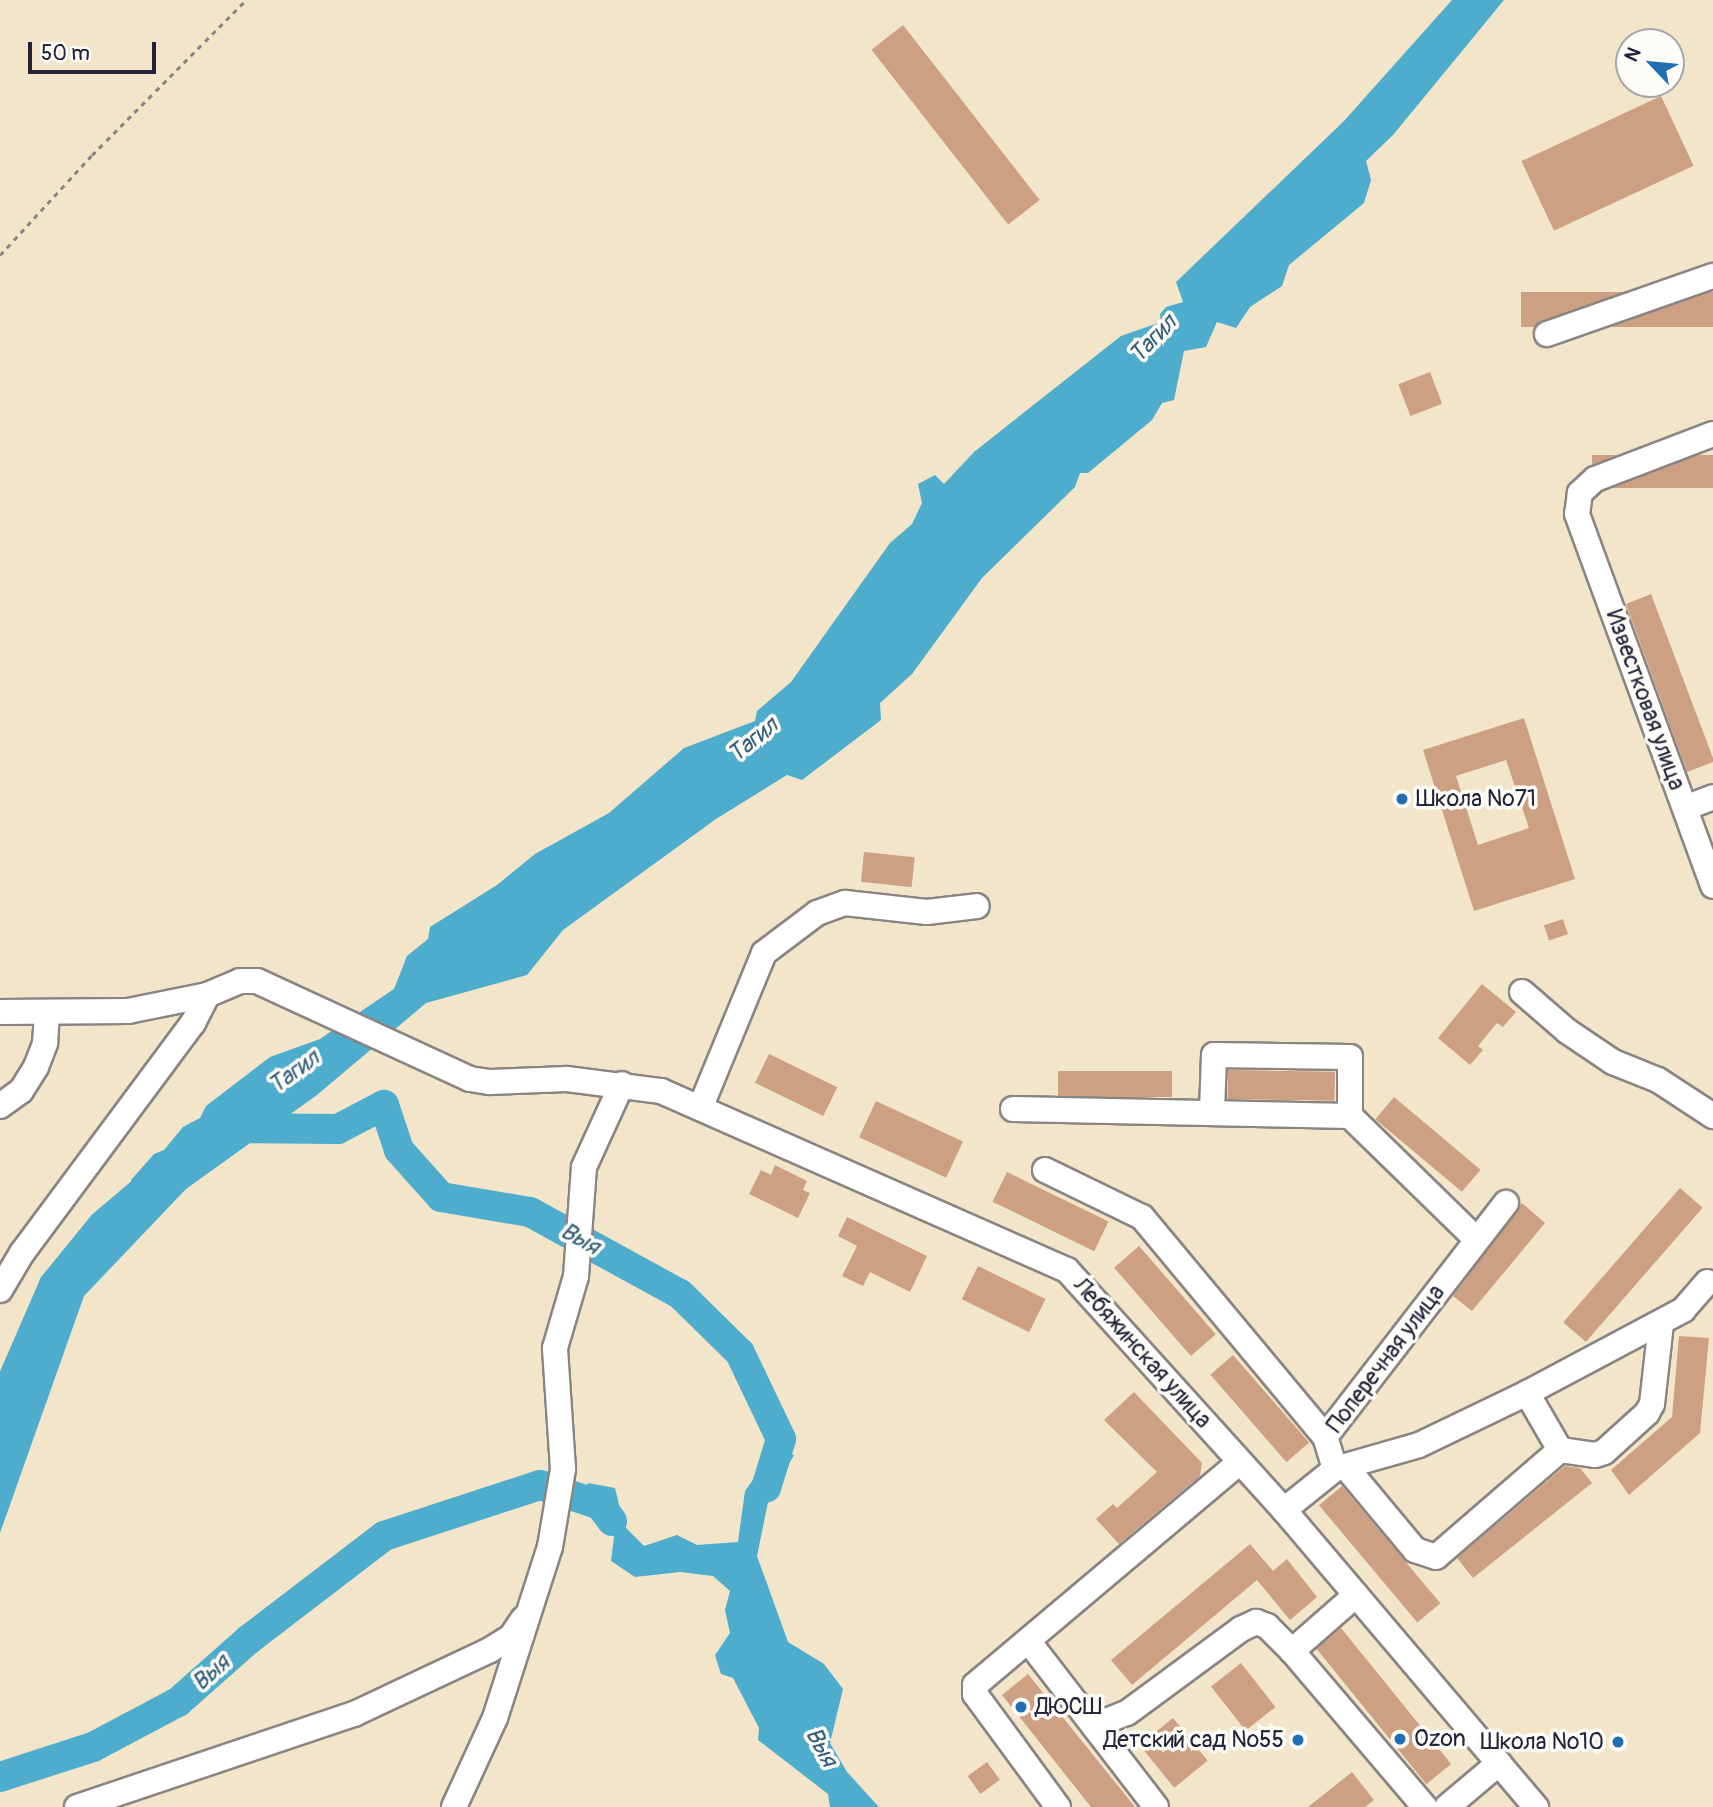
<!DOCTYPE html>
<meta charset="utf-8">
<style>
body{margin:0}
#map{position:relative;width:1713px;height:1807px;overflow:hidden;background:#f2e5ca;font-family:Pangolin,sans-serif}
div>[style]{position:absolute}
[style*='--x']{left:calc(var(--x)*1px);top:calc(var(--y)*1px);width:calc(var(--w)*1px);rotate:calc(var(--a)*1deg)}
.water>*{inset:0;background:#4eaccd}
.river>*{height:30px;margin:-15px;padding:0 15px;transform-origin:15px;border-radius:15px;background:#4eaccd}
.building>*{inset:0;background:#cea083;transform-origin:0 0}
.path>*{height:2.5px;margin-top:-1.25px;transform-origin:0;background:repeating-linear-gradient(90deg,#8a8482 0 5px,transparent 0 10px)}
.roads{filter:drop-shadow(2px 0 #8a8482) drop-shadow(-2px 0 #8a8482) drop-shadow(0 2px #8a8482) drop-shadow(0 -2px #8a8482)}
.minor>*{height:24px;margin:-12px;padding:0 12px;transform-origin:12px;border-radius:12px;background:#fff}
.dots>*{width:19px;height:19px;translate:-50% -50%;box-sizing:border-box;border:4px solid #fdfcf7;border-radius:50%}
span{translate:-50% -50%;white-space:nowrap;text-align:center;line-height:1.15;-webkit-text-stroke:7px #fdfcf7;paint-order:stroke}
.street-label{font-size:23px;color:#22223b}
.poi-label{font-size:23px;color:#22223b}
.left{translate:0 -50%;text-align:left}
.right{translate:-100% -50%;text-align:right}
.water-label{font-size:24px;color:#36607d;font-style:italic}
.north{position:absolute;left:1615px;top:28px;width:70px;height:70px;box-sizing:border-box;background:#fdfcf7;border:2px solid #a5a5ac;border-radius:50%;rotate:296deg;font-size:19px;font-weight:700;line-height:28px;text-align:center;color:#22223b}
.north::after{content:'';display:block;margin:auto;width:24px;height:32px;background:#1f6fb2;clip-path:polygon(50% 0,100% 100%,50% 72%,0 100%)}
.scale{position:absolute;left:28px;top:42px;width:128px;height:32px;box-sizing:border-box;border:4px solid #22223b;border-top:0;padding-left:9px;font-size:21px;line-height:24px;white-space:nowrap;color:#22223b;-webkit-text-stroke:5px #fdfcf7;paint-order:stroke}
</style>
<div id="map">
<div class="water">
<div style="clip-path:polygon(1452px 0,1504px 0,1393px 135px,1366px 161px,1371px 180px,1364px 203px,1289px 265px,1282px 286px,1250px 307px,1236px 328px,1217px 322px,1206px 347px,1184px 351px,1174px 400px,1162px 403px,1152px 420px,1088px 473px,1080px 473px,1075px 487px,982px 578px,912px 674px,880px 703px,881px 720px,802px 780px,787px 775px,716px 819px,563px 930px,527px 975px,426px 1003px,317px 1095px,186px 1189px,84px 1296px,0 1533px,0 1382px,41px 1327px,61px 1273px,119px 1218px,117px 1202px,132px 1189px,131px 1180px,154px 1154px,164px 1150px,183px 1127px,200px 1118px,206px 1106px,270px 1057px,320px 1039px,394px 989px,407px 956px,428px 939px,430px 927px,497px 885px,535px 854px,609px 813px,684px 748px,755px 721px,757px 711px,791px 682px,890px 543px,912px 524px,922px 503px,918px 484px,935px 475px,944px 484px,974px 452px,1121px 336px,1161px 322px,1160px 314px,1166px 307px,1183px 302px,1176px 282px,1344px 121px)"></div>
<div style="clip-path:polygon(776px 1448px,794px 1455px,768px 1502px,757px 1556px,788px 1642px,824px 1664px,843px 1689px,830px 1743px,847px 1772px,879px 1807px,830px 1807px,828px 1794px,758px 1740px,759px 1728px,733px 1678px,721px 1674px,715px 1655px,730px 1633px,725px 1610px,730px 1591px,713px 1576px,680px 1572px,635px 1577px,611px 1561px,614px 1537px,601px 1514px,579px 1502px,588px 1483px,615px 1488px,624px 1526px,644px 1546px,677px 1535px,697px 1545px,738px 1542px,745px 1491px)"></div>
</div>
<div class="river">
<div style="--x:234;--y:1128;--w:104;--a:0.6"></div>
<div style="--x:338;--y:1129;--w:52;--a:-27.6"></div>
<div style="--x:384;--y:1105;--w:47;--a:71.6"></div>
<div style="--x:399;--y:1150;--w:63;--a:48.2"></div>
<div style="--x:441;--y:1197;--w:90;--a:9.6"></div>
<div style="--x:530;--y:1212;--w:171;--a:28.7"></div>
<div style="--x:680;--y:1294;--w:84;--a:44.5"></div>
<div style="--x:740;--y:1353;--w:95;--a:64.5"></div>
<div style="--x:781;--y:1439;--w:51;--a:107"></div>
<div style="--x:0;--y:1409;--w:135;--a:-66.5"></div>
<div style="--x:54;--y:1285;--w:77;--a:-50.8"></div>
<div style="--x:103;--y:1225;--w:62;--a:-40.4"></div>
<div style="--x:0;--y:1777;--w:98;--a:-17.9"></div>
<div style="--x:93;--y:1747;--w:96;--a:-27.9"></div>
<div style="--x:178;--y:1702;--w:94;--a:-41.5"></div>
<div style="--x:248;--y:1640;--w:171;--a:-37.4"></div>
<div style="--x:384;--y:1536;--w:164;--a:-18.1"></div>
<div style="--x:540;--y:1485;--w:63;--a:18.4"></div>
<div style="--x:600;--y:1505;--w:20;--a:53"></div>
</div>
<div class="building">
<div style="left:903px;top:25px;width:222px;height:40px;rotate:52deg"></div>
<div style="left:1661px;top:96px;width:77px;height:154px;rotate:65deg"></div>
<div style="left:1713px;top:292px;width:35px;height:192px;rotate:90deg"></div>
<div style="left:1430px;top:372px;width:34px;height:34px;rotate:69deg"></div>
<div style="left:1713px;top:455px;width:33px;height:121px;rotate:90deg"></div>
<div style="clip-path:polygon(1651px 594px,1713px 758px,1713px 762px,1687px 772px,1626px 604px)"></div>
<div style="clip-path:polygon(evenodd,1524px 718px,1575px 879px,1474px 911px,1423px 750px,1524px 718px,1506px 760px,1529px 828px,1478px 845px,1456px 776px,1506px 760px)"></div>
<div style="left:864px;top:852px;width:51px;height:30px;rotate:6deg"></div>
<div style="left:1563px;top:919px;width:16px;height:20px;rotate:72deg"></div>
<div style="clip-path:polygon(1482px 984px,1516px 1012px,1503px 1027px,1497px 1023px,1478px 1046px,1483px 1050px,1470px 1065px,1438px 1038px)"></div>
<div style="left:769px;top:1054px;width:76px;height:32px;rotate:26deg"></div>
<div style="left:1228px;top:1070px;width:107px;height:29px;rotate:1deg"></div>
<div style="left:1172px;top:1071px;width:26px;height:114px;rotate:90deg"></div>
<div style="left:1394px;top:1097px;width:113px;height:29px;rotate:40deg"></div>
<div style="left:876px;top:1101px;width:96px;height:40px;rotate:25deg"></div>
<div style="clip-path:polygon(775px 1165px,807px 1181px,803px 1190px,810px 1193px,798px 1218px,749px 1194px,761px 1170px,771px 1175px)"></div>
<div style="left:1007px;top:1172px;width:113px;height:33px;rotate:26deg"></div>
<div style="left:1680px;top:1188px;width:30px;height:178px;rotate:41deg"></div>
<div style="clip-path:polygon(1522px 1203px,1545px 1223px,1472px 1311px,1453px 1296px)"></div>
<div style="clip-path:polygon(847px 1217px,927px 1256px,910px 1292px,870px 1272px,863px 1286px,842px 1276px,857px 1246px,838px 1236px)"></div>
<div style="left:1139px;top:1246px;width:117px;height:33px;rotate:49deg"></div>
<div style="left:978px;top:1266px;width:75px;height:37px;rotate:26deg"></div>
<div style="clip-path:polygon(1679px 1336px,1709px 1338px,1700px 1433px,1629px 1495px,1611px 1470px,1672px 1417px)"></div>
<div style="left:1233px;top:1355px;width:116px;height:30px;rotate:49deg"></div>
<div style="clip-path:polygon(1134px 1392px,1202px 1463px,1200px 1476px,1119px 1544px,1096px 1519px,1113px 1504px,1117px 1508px,1157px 1472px,1104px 1420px)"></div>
<div style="clip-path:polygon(1565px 1466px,1580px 1468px,1592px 1483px,1473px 1578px,1457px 1558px)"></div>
<div style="left:1342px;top:1486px;width:153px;height:30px;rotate:50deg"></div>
<div style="clip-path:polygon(1250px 1544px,1273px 1571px,1287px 1559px,1317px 1597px,1290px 1620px,1257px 1580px,1132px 1685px,1111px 1660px)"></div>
<div style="left:1341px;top:1628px;width:175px;height:32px;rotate:51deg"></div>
<div style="left:1241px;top:1663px;width:56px;height:38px;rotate:52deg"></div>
<div style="clip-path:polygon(1028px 1674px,1135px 1807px,1091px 1807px,1002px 1695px)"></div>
<div style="left:1173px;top:1718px;width:55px;height:43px;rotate:51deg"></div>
<div style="left:987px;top:1762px;width:22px;height:24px;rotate:54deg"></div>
<div style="clip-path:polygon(1352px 1772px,1374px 1800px,1365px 1807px,1308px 1807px)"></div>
</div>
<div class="path">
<div style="--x:0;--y:255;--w:136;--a:-47.4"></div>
<div style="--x:92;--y:155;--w:218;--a:-45.2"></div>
</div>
<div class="roads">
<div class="minor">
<div style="--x:1547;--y:334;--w:176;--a:-19.3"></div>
<div style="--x:1713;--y:434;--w:126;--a:159.1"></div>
<div style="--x:1595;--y:479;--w:21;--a:137"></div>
<div style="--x:1580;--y:493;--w:21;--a:98"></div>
<div style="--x:1577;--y:514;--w:396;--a:69.9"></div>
<div style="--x:1685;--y:808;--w:30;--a:-21"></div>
<div style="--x:1522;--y:992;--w:60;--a:40.9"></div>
<div style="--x:1567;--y:1031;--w:55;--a:34"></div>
<div style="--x:1613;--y:1062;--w:48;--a:21.8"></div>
<div style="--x:1658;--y:1080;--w:66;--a:33.2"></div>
<div style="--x:0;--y:1012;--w:128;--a:-0.4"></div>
<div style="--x:128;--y:1011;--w:81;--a:-11.4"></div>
<div style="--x:207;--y:995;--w:36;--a:-23"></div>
<div style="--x:240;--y:981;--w:17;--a:0"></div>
<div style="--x:257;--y:981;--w:234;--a:24.7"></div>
<div style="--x:470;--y:1079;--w:20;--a:9"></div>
<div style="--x:490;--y:1082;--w:77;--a:-2.2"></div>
<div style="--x:567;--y:1079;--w:95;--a:7.3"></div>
<div style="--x:661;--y:1091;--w:444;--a:23.8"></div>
<div style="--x:1067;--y:1270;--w:324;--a:47.9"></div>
<div style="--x:1284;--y:1510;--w:390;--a:49.7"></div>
<div style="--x:0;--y:1106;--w:26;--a:-36"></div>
<div style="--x:21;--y:1091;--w:28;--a:-58"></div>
<div style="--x:36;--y:1067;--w:26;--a:-69"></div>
<div style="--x:45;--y:1043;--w:30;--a:-86"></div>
<div style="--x:701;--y:1106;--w:165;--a:-67.6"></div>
<div style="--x:764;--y:953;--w:66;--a:-37"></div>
<div style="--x:817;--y:913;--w:30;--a:-20"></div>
<div style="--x:845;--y:903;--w:82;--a:6.3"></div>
<div style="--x:927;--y:912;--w:50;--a:-6.8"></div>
<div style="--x:1013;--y:1109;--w:337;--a:1.2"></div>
<div style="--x:1350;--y:1116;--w:177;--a:44.3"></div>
<div style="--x:1212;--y:1112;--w:57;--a:-88"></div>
<div style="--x:1214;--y:1055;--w:136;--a:0.8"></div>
<div style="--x:1350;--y:1057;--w:59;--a:90"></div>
<div style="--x:1045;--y:1170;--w:108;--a:25.9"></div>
<div style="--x:1142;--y:1217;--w:286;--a:50.2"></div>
<div style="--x:0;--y:1290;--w:43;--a:-59.3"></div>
<div style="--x:22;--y:1253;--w:287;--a:-53.4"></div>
<div style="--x:193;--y:1023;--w:31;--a:-63"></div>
<div style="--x:1527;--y:1393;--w:66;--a:59.9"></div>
<div style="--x:1345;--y:1466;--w:109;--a:50.2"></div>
<div style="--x:1415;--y:1550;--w:22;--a:18"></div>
<div style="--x:1436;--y:1557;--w:164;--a:-40.8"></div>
<div style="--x:1560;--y:1450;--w:35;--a:8"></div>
<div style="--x:1595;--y:1455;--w:9;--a:-18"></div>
<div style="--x:1604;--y:1452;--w:58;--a:-42.2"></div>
<div style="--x:1647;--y:1413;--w:10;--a:-61"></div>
<div style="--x:1652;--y:1404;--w:81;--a:-83.6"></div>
<div style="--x:1335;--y:1469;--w:87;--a:-15.9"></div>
<div style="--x:1419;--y:1445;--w:120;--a:-25.7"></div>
<div style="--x:1527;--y:1393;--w:177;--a:-28"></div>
<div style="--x:1683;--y:1310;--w:37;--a:-49"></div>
<div style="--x:1284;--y:1510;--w:65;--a:-38.8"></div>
<div style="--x:1335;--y:1469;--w:34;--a:-107"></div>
<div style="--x:1325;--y:1437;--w:296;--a:-52.3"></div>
<div style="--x:1029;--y:1642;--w:208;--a:52.4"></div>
<div style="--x:1292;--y:1651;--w:85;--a:-41.2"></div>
<div style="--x:1094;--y:1726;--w:35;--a:-22"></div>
<div style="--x:1127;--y:1713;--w:142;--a:-36.4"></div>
<div style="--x:1241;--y:1629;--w:17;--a:-25"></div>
<div style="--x:1256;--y:1622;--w:12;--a:20"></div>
<div style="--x:1267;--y:1626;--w:35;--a:45"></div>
<div style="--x:1292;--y:1651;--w:205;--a:49.6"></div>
<div style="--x:77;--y:1807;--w:292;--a:-18.6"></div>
<div style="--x:354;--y:1714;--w:150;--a:-25.2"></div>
<div style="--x:490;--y:1650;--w:25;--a:-32"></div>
<div style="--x:511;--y:1637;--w:22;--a:-56"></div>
<div style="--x:454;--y:1807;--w:98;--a:-65.3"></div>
<div style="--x:495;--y:1718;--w:180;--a:-72.2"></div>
<div style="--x:550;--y:1547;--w:79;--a:-80.5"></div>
<div style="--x:563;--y:1469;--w:121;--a:-93.8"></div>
<div style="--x:555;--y:1348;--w:75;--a:-73.7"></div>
<div style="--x:576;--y:1276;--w:109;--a:-85.8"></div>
<div style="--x:584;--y:1167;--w:91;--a:-65.4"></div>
<div style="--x:1058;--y:1807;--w:140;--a:-126.3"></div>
<div style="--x:975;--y:1694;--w:9;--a:-90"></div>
<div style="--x:975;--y:1685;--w:346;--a:-40.1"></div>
<div style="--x:1447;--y:1807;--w:68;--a:-40.2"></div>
</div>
</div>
<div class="dots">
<div style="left:1402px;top:799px;background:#1f6fb2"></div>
<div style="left:1021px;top:1707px;background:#1f6fb2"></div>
<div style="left:1400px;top:1739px;background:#1f6fb2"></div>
<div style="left:1298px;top:1740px;background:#1f6fb2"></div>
<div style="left:1618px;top:1742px;background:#1f6fb2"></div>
</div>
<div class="street-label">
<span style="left:1645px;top:700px;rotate:70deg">Известковая улица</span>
<span style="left:1142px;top:1353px;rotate:48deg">Лебяжинская улица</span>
<span style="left:1386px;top:1359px;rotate:-53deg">Поперечная улица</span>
</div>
<div class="poi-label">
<span class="left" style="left:1416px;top:799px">Школа №71</span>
<span class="left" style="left:1035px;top:1707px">ДЮСШ</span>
<span class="left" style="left:1414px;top:1739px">Ozon</span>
<span class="right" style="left:1284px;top:1740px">Детский сад №55</span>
<span class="right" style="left:1604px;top:1742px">Школа №10</span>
</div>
<div class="water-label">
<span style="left:1153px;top:339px;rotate:-46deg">Тагил</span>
<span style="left:753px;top:740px;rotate:-39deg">Тагил</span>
<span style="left:294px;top:1072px;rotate:-36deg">Тагил</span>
<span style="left:580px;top:1239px;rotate:29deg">Выя</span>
<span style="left:211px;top:1673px;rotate:-42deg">Выя</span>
<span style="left:821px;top:1747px;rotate:61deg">Выя</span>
</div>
<div class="north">N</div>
<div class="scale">50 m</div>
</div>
